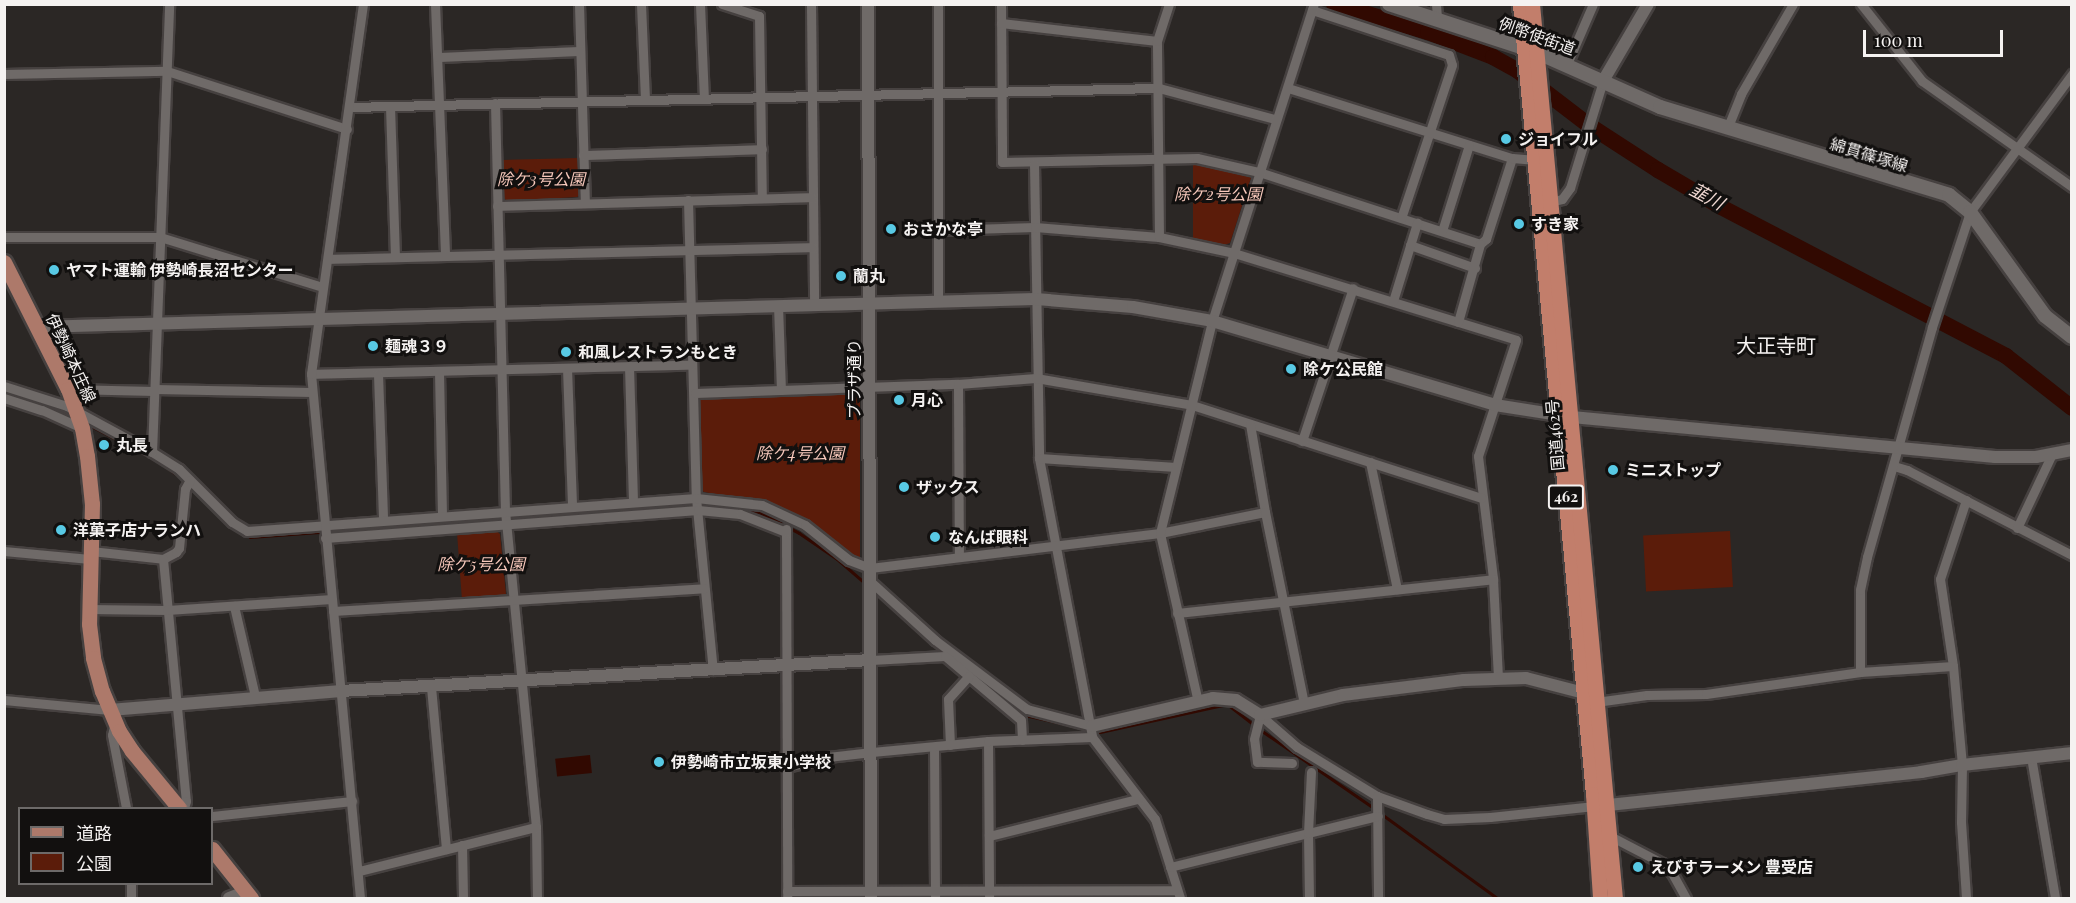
<!DOCTYPE html>
<meta charset="utf-8">
<style>
body{margin:0}
#map{position:relative;width:2076px;height:903px;overflow:hidden;background:#2b2725;font-family:"Playfair Display","Noto Sans JP",serif}
div>[style]{position:absolute}
[style*='--x']{left:calc(var(--x)*1px);top:calc(var(--y)*1px);width:calc(var(--w)*1px);rotate:calc(var(--a)*1deg)}
.green>*{inset:0;background:#5b1c0a;transform-origin:0 0}
.water>*{inset:0;background:#310901;transform-origin:0 0}
.stream>*{height:3px;margin:-1.5px;padding:0 1.5px;transform-origin:1.5px;border-radius:1.5px;background:#310901}
.river>*{height:16px;margin:-8px;padding:0 8px;transform-origin:8px;border-radius:8px;background:#310901}
.roads{filter:drop-shadow(2px 0 #464140) drop-shadow(-2px 0 #464140) drop-shadow(0 2px #464140) drop-shadow(0 -2px #464140)}
.minor>*{height:9px;margin:-4.5px;padding:0 4.5px;transform-origin:4.5px;border-radius:4.5px;background:#6f6a68}
.tertiary>*{height:12px;margin:-6px;padding:0 6px;transform-origin:6px;border-radius:6px;background:#6f6a68}
.secondary>*{height:14px;margin:-7px;padding:0 7px;transform-origin:7px;border-radius:7px;background:#6f6a68}
.primary>*{height:15px;margin:-7.5px;padding:0 7.5px;transform-origin:7.5px;border-radius:7.5px;background:#ad796a}
.trunk>*{height:15px;margin:-7.5px;padding:0 7.5px;transform-origin:7.5px;border-radius:7.5px;background:#c27e6b}
.dots>*{width:16px;height:16px;translate:-50% -50%;box-sizing:border-box;border:3px solid #12100f;border-radius:50%}
span{translate:-50% -50%;white-space:nowrap;text-align:center;line-height:1.15;-webkit-text-stroke:6px #12100f;paint-order:stroke}
.shield-label span{padding:2px 4px;background:#12100f;border:2px solid;border-radius:4px;-webkit-text-stroke-width:0}
.shield-label{font-size:15px;color:#f5f2f1;font-weight:700}
.street-label{font-size:16px;color:#f5f2f1}
.poi-label{font-size:16px;color:#f5f2f1;font-weight:700}
.left{translate:0 -50%;text-align:left}
.park-label{font-size:16px;color:#f7c8bb;font-style:italic}
.water-label{font-size:18px;color:#f0d8d2;font-style:italic}
.quarter-label{font-size:20px;color:#f5f2f1}
.frame{position:absolute;inset:0;border:6px solid #f5f2f1;pointer-events:none}
.legend{position:absolute;left:18px;top:807px;width:195px;height:78px;box-sizing:border-box;background:#12100f;border:2px solid #6d6a69;margin:0;padding:8px 10px;list-style:none;font-size:18px;color:#f5f2f1}
.legend li{display:flex;align-items:center;gap:12px;height:30px}
.legend b{width:30px;border:2px solid #6d6a69}
.scale{position:absolute;left:1863px;top:30px;width:140px;height:27px;box-sizing:border-box;border:3px solid #f5f2f1;border-top:0;padding-left:8px;font-size:18px;line-height:21px;white-space:nowrap;color:#f5f2f1;-webkit-text-stroke:4px #12100f;paint-order:stroke}
</style>
<div id="map">
<div class="green">
<div style="clip-path:polygon(579px 158px,580px 195px,577px 197px,507px 201px,503px 197px,502px 160px)"></div>
<div style="clip-path:polygon(1193px 162px,1247px 173px,1251px 178px,1230px 243px,1224px 245px,1193px 239px)"></div>
<div style="clip-path:polygon(856px 393px,860px 396px,860px 557px,854px 558px,764px 502px,704px 492px,701px 489px,699px 400px,702px 396px)"></div>
<div style="clip-path:polygon(495px 530px,500px 534px,506px 594px,502px 597px,462px 600px,457px 533px)"></div>
<div style="left:1730px;top:531px;width:56px;height:87px;rotate:87deg"></div>
</div>
<div class="water">
<div style="left:590px;top:755px;width:18px;height:35px;rotate:84deg"></div>
</div>
<div class="stream">
<div style="--x:4;--y:393;--w:46;--a:16.5"></div>
<div style="--x:48;--y:406;--w:22;--a:24"></div>
<div style="--x:87;--y:424;--w:71;--a:27.6"></div>
<div style="--x:158;--y:461;--w:31;--a:36"></div>
<div style="--x:190;--y:487;--w:19;--a:43"></div>
<div style="--x:519;--y:517;--w:165;--a:-4.2"></div>
<div style="--x:684;--y:505;--w:75;--a:5.3"></div>
<div style="--x:759;--y:512;--w:45;--a:27.7"></div>
<div style="--x:799;--y:533;--w:46;--a:34.4"></div>
<div style="--x:837;--y:559;--w:38;--a:41"></div>
<div style="--x:231;--y:525;--w:22;--a:32"></div>
<div style="--x:250;--y:537;--w:69;--a:-4.1"></div>
<div style="--x:332;--y:530;--w:162;--a:-3.9"></div>
<div style="--x:986;--y:685;--w:53;--a:35.8"></div>
<div style="--x:1029;--y:716;--w:51;--a:12.4"></div>
<div style="--x:1259;--y:729;--w:141;--a:34.6"></div>
<div style="--x:1094;--y:730;--w:6;--a:18"></div>
<div style="--x:1100;--y:732;--w:130;--a:-12.4"></div>
<div style="--x:1227;--y:704;--w:34;--a:38"></div>
<div style="--x:1380;--y:813;--w:145;--a:36"></div>
</div>
<div class="river">
<div style="--x:1334;--y:4;--w:98;--a:16.6"></div>
<div style="--x:1428;--y:32;--w:70;--a:21"></div>
<div style="--x:1493;--y:57;--w:29;--a:29"></div>
<div style="--x:1518;--y:71;--w:87;--a:37.5"></div>
<div style="--x:1587;--y:124;--w:85;--a:32.9"></div>
<div style="--x:1658;--y:170;--w:73;--a:30.4"></div>
<div style="--x:1721;--y:207;--w:322;--a:27.6"></div>
<div style="--x:2006;--y:356;--w:84;--a:38.2"></div>
</div>
<div class="roads">
<div class="minor">
<div style="--x:435;--y:4;--w:251;--a:87.7"></div>
<div style="--x:579;--y:4;--w:198;--a:88.3"></div>
<div style="--x:641;--y:4;--w:96;--a:87.6"></div>
<div style="--x:700;--y:4;--w:95;--a:87.6"></div>
<div style="--x:722;--y:4;--w:39;--a:18"></div>
<div style="--x:759;--y:16;--w:182;--a:89.1"></div>
<div style="--x:811;--y:4;--w:300;--a:89.4"></div>
<div style="--x:1001;--y:4;--w:158;--a:89.6"></div>
<div style="--x:1002;--y:162;--w:195;--a:-1.2"></div>
<div style="--x:1197;--y:158;--w:64;--a:12.7"></div>
<div style="--x:1259;--y:172;--w:232;--a:18"></div>
<div style="--x:1480;--y:244;--w:8;--a:-40"></div>
<div style="--x:1486;--y:239;--w:85;--a:-72.2"></div>
<div style="--x:1436;--y:4;--w:15;--a:86"></div>
<div style="--x:1861;--y:4;--w:98;--a:51.6"></div>
<div style="--x:1922;--y:81;--w:184;--a:35.2"></div>
<div style="--x:1312;--y:10;--w:144;--a:18.2"></div>
<div style="--x:1449;--y:55;--w:10;--a:73"></div>
<div style="--x:1452;--y:65;--w:161;--a:108.4"></div>
<div style="--x:1001;--y:23;--w:157;--a:6.6"></div>
<div style="--x:438;--y:57;--w:142;--a:-2.4"></div>
<div style="--x:1567;--y:64;--w:65;--a:-66.6"></div>
<div style="--x:4;--y:74;--w:163;--a:-1.1"></div>
<div style="--x:167;--y:71;--w:189;--a:17.9"></div>
<div style="--x:1288;--y:88;--w:235;--a:17.4"></div>
<div style="--x:1512;--y:158;--w:21;--a:5"></div>
<div style="--x:495;--y:103;--w:408;--a:88.6"></div>
<div style="--x:505;--y:511;--w:318;--a:84.4"></div>
<div style="--x:536;--y:827;--w:71;--a:89.2"></div>
<div style="--x:390;--y:106;--w:151;--a:88.1"></div>
<div style="--x:350;--y:107;--w:809;--a:-1.35"></div>
<div style="--x:1159;--y:88;--w:120;--a:15"></div>
<div style="--x:1727;--y:129;--w:38;--a:-68"></div>
<div style="--x:1741;--y:94;--w:104;--a:-60"></div>
<div style="--x:583;--y:155;--w:179;--a:-1.9"></div>
<div style="--x:1034;--y:163;--w:295;--a:89"></div>
<div style="--x:1039;--y:458;--w:284;--a:79.2"></div>
<div style="--x:1092;--y:737;--w:103;--a:52.5"></div>
<div style="--x:1155;--y:819;--w:83;--a:72.4"></div>
<div style="--x:688;--y:200;--w:298;--a:88.5"></div>
<div style="--x:696;--y:498;--w:173;--a:84.4"></div>
<div style="--x:1550;--y:202;--w:12;--a:-14"></div>
<div style="--x:1562;--y:199;--w:14;--a:-54"></div>
<div style="--x:1570;--y:188;--w:112;--a:-72.9"></div>
<div style="--x:497;--y:206;--w:315;--a:-1.6"></div>
<div style="--x:939;--y:230;--w:96;--a:-1.8"></div>
<div style="--x:1035;--y:227;--w:124;--a:4.6"></div>
<div style="--x:1159;--y:237;--w:77;--a:12"></div>
<div style="--x:1234;--y:253;--w:295;--a:17.1"></div>
<div style="--x:1516;--y:340;--w:122;--a:108.1"></div>
<div style="--x:1478;--y:456;--w:124;--a:83"></div>
<div style="--x:1493;--y:579;--w:99;--a:87.1"></div>
<div style="--x:1442;--y:231;--w:90;--a:-72.6"></div>
<div style="--x:4;--y:237;--w:156;--a:0"></div>
<div style="--x:160;--y:237;--w:170;--a:17.1"></div>
<div style="--x:1159;--y:237;--w:196;--a:-90.6"></div>
<div style="--x:1157;--y:41;--w:39;--a:-72"></div>
<div style="--x:1410;--y:245;--w:69;--a:19.5"></div>
<div style="--x:328;--y:259;--w:485;--a:-1.4"></div>
<div style="--x:938;--y:301;--w:297;--a:-90"></div>
<div style="--x:1393;--y:301;--w:82;--a:-72.9"></div>
<div style="--x:778;--y:305;--w:85;--a:88"></div>
<div style="--x:1458;--y:322;--w:81;--a:-74.2"></div>
<div style="--x:629;--y:366;--w:135;--a:88.3"></div>
<div style="--x:567;--y:368;--w:138;--a:87.9"></div>
<div style="--x:439;--y:372;--w:144;--a:88.8"></div>
<div style="--x:311;--y:374;--w:381;--a:-1.4"></div>
<div style="--x:378;--y:374;--w:146;--a:88"></div>
<div style="--x:958;--y:384;--w:171;--a:89.7"></div>
<div style="--x:4;--y:386;--w:66;--a:17.6"></div>
<div style="--x:67;--y:406;--w:97;--a:28.4"></div>
<div style="--x:152;--y:452;--w:32;--a:32"></div>
<div style="--x:179;--y:469;--w:75;--a:45"></div>
<div style="--x:232;--y:522;--w:17;--a:31"></div>
<div style="--x:247;--y:531;--w:450;--a:-4.2"></div>
<div style="--x:696;--y:498;--w:66;--a:6.1"></div>
<div style="--x:762;--y:505;--w:47;--a:24.9"></div>
<div style="--x:805;--y:525;--w:56;--a:38.5"></div>
<div style="--x:849;--y:560;--w:22;--a:21"></div>
<div style="--x:870;--y:568;--w:292;--a:-6.9"></div>
<div style="--x:1160;--y:533;--w:107;--a:-11.3"></div>
<div style="--x:68;--y:389;--w:86;--a:1.3"></div>
<div style="--x:155;--y:389;--w:156;--a:1.1"></div>
<div style="--x:695;--y:393;--w:263;--a:-2"></div>
<div style="--x:958;--y:384;--w:78;--a:-4.4"></div>
<div style="--x:1036;--y:378;--w:158;--a:9.8"></div>
<div style="--x:1192;--y:405;--w:304;--a:17.8"></div>
<div style="--x:4;--y:398;--w:40;--a:18"></div>
<div style="--x:42;--y:410;--w:44;--a:24.2"></div>
<div style="--x:1250;--y:424;--w:89;--a:80.3"></div>
<div style="--x:1265;--y:512;--w:196;--a:78.5"></div>
<div style="--x:1302;--y:441;--w:161;--a:-71.6"></div>
<div style="--x:152;--y:452;--w:448;--a:-87.8"></div>
<div style="--x:1039;--y:458;--w:137;--a:3.8"></div>
<div style="--x:1370;--y:462;--w:130;--a:78"></div>
<div style="--x:1894;--y:466;--w:14;--a:17"></div>
<div style="--x:1907;--y:470;--w:186;--a:27.3"></div>
<div style="--x:1966;--y:500;--w:83;--a:108.2"></div>
<div style="--x:1940;--y:579;--w:88;--a:81.5"></div>
<div style="--x:1953;--y:666;--w:99;--a:84.8"></div>
<div style="--x:1962;--y:765;--w:57;--a:91"></div>
<div style="--x:1961;--y:822;--w:76;--a:86.2"></div>
<div style="--x:2017;--y:528;--w:82;--a:-64.7"></div>
<div style="--x:786;--y:529;--w:369;--a:89.8"></div>
<div style="--x:325;--y:538;--w:374;--a:-4.3"></div>
<div style="--x:698;--y:510;--w:42;--a:5.4"></div>
<div style="--x:740;--y:514;--w:49;--a:21.4"></div>
<div style="--x:4;--y:551;--w:86;--a:5.3"></div>
<div style="--x:91;--y:551;--w:72;--a:6.3"></div>
<div style="--x:163;--y:559;--w:15;--a:-28"></div>
<div style="--x:176;--y:552;--w:5;--a:-53"></div>
<div style="--x:179;--y:548;--w:59;--a:-84.2"></div>
<div style="--x:185;--y:489;--w:10;--a:-61"></div>
<div style="--x:163;--y:559;--w:243;--a:84.6"></div>
<div style="--x:186;--y:801;--w:7;--a:106"></div>
<div style="--x:870;--y:581;--w:88;--a:42.2"></div>
<div style="--x:935;--y:640;--w:115;--a:36.9"></div>
<div style="--x:1027;--y:709;--w:67;--a:14.7"></div>
<div style="--x:234;--y:606;--w:92;--a:76.9"></div>
<div style="--x:88;--y:609;--w:79;--a:0.7"></div>
<div style="--x:167;--y:610;--w:165;--a:-3.8"></div>
<div style="--x:333;--y:611;--w:372;--a:-3.5"></div>
<div style="--x:1177;--y:613;--w:318;--a:-6.1"></div>
<div style="--x:871;--y:660;--w:74;--a:-3.1"></div>
<div style="--x:945;--y:656;--w:99;--a:40.1"></div>
<div style="--x:1021;--y:720;--w:20;--a:87"></div>
<div style="--x:1860;--y:672;--w:82;--a:-90"></div>
<div style="--x:1860;--y:590;--w:34;--a:-78"></div>
<div style="--x:1867;--y:557;--w:239;--a:-74.2"></div>
<div style="--x:1932;--y:327;--w:121;--a:-71.7"></div>
<div style="--x:1970;--y:212;--w:172;--a:-53.5"></div>
<div style="--x:431;--y:687;--w:163;--a:84.7"></div>
<div style="--x:4;--y:700;--w:106;--a:5.4"></div>
<div style="--x:1198;--y:702;--w:173;--a:-102.7"></div>
<div style="--x:1160;--y:533;--w:218;--a:-76.2"></div>
<div style="--x:1212;--y:321;--w:333;--a:-72.2"></div>
<div style="--x:1596;--y:702;--w:51;--a:-7.8"></div>
<div style="--x:1647;--y:695;--w:59;--a:-1"></div>
<div style="--x:1706;--y:694;--w:156;--a:-8.1"></div>
<div style="--x:1860;--y:672;--w:93;--a:-3.7"></div>
<div style="--x:115;--y:722;--w:13;--a:103"></div>
<div style="--x:112;--y:735;--w:74;--a:79.1"></div>
<div style="--x:988;--y:741;--w:157;--a:89.6"></div>
<div style="--x:950;--y:745;--w:46;--a:-92.5"></div>
<div style="--x:948;--y:699;--w:31;--a:-48"></div>
<div style="--x:934;--y:747;--w:151;--a:89.6"></div>
<div style="--x:2031;--y:757;--w:143;--a:80.3"></div>
<div style="--x:1292;--y:763;--w:35;--a:-178"></div>
<div style="--x:1257;--y:762;--w:23;--a:-97"></div>
<div style="--x:1254;--y:739;--w:25;--a:-76"></div>
<div style="--x:1260;--y:715;--w:49;--a:40.9"></div>
<div style="--x:1297;--y:747;--w:94;--a:31.5"></div>
<div style="--x:1377;--y:796;--w:53;--a:19.8"></div>
<div style="--x:1427;--y:814;--w:18;--a:16"></div>
<div style="--x:1444;--y:819;--w:46;--a:-2.5"></div>
<div style="--x:1490;--y:817;--w:105;--a:-6"></div>
<div style="--x:786;--y:767;--w:43;--a:-13.4"></div>
<div style="--x:828;--y:757;--w:44;--a:-6.5"></div>
<div style="--x:872;--y:752;--w:117;--a:-5.4"></div>
<div style="--x:988;--y:741;--w:104;--a:-2.2"></div>
<div style="--x:1377;--y:796;--w:102;--a:89.4"></div>
<div style="--x:212;--y:816;--w:141;--a:-6.1"></div>
<div style="--x:989;--y:836;--w:153;--a:-14"></div>
<div style="--x:1610;--y:836;--w:59;--a:27.4"></div>
<div style="--x:1662;--y:863;--w:14;--a:45"></div>
<div style="--x:1672;--y:873;--w:29;--a:61"></div>
<div style="--x:462;--y:845;--w:53;--a:88.9"></div>
<div style="--x:1170;--y:867;--w:214;--a:-13.8"></div>
<div style="--x:359;--y:871;--w:182;--a:-14"></div>
<div style="--x:131;--y:884;--w:14;--a:90"></div>
<div style="--x:787;--y:891;--w:390;--a:-0.1"></div>
<div style="--x:360;--y:898;--w:526;--a:-95.34"></div>
<div style="--x:311;--y:374;--w:374;--a:-82"></div>
<div style="--x:1309;--y:898;--w:65;--a:-90.9"></div>
<div style="--x:1308;--y:833;--w:61;--a:-87.2"></div>
</div>
<div class="tertiary">
<div style="--x:868;--y:4;--w:894;--a:89.81"></div>
<div style="--x:1603;--y:81;--w:89;--a:-59.7"></div>
<div style="--x:37;--y:327;--w:999;--a:-1.61"></div>
<div style="--x:1036;--y:299;--w:97;--a:4.7"></div>
<div style="--x:1133;--y:307;--w:80;--a:10"></div>
<div style="--x:1212;--y:321;--w:295;--a:16.5"></div>
<div style="--x:1495;--y:405;--w:78;--a:8.9"></div>
<div style="--x:1572;--y:417;--w:425;--a:5.4"></div>
<div style="--x:1995;--y:457;--w:41;--a:0"></div>
<div style="--x:2036;--y:457;--w:37;--a:-11"></div>
<div style="--x:110;--y:710;--w:232;--a:-4.7"></div>
<div style="--x:341;--y:691;--w:531;--a:-3.35"></div>
<div style="--x:1092;--y:726;--w:124;--a:-13"></div>
<div style="--x:1213;--y:698;--w:23;--a:5"></div>
<div style="--x:1236;--y:700;--w:28;--a:32"></div>
<div style="--x:1260;--y:715;--w:85;--a:-13.5"></div>
<div style="--x:1343;--y:695;--w:122;--a:-7.1"></div>
<div style="--x:1464;--y:680;--w:62;--a:-1.8"></div>
<div style="--x:1526;--y:678;--w:60;--a:14.5"></div>
<div style="--x:1599;--y:806;--w:324;--a:-6"></div>
<div style="--x:1921;--y:772;--w:42;--a:-9.7"></div>
<div style="--x:1962;--y:765;--w:111;--a:-6.2"></div>
<div style="--x:229;--y:898;--w:17;--a:-21"></div>
</div>
<div class="secondary">
<div style="--x:1389;--y:4;--w:155;--a:18.1"></div>
<div style="--x:1536;--y:52;--w:136;--a:23.9"></div>
<div style="--x:1660;--y:107;--w:302;--a:16.9"></div>
<div style="--x:1949;--y:195;--w:27;--a:39"></div>
<div style="--x:1970;--y:212;--w:128;--a:54.2"></div>
<div style="--x:2045;--y:316;--w:34;--a:38"></div>
</div>
<div class="primary">
<div style="--x:4;--y:262;--w:142;--a:63.3"></div>
<div style="--x:68;--y:389;--w:41;--a:70.3"></div>
<div style="--x:82;--y:428;--w:28;--a:80"></div>
<div style="--x:87;--y:456;--w:48;--a:84.1"></div>
<div style="--x:92;--y:504;--w:120;--a:91.4"></div>
<div style="--x:89;--y:624;--w:34;--a:83"></div>
<div style="--x:93;--y:658;--w:34;--a:75"></div>
<div style="--x:102;--y:691;--w:43;--a:67"></div>
<div style="--x:119;--y:731;--w:24;--a:57"></div>
<div style="--x:132;--y:751;--w:74;--a:50.5"></div>
<div style="--x:212;--y:849;--w:63;--a:51.5"></div>
</div>
<div class="trunk">
<div style="--x:1520;--y:4;--w:793;--a:84.72"></div>
<div style="--x:1593;--y:794;--w:104;--a:86.1"></div>
<div style="--x:1532;--y:4;--w:898;--a:84.7"></div>
</div>
</div>
<div class="dots">
<div style="left:1506px;top:139px;background:#58c9e4"></div>
<div style="left:1519px;top:224px;background:#58c9e4"></div>
<div style="left:891px;top:229px;background:#58c9e4"></div>
<div style="left:54px;top:270px;background:#58c9e4"></div>
<div style="left:841px;top:276px;background:#58c9e4"></div>
<div style="left:373px;top:346px;background:#58c9e4"></div>
<div style="left:566px;top:352px;background:#58c9e4"></div>
<div style="left:1291px;top:369px;background:#58c9e4"></div>
<div style="left:899px;top:400px;background:#58c9e4"></div>
<div style="left:104px;top:445px;background:#58c9e4"></div>
<div style="left:1613px;top:470px;background:#58c9e4"></div>
<div style="left:904px;top:487px;background:#58c9e4"></div>
<div style="left:61px;top:530px;background:#58c9e4"></div>
<div style="left:935px;top:537px;background:#58c9e4"></div>
<div style="left:659px;top:762px;background:#58c9e4"></div>
<div style="left:1638px;top:867px;background:#58c9e4"></div>
</div>
<div class="shield-label">
<span style="left:1566px;top:497px">462</span>
</div>
<div class="street-label">
<span style="left:1537px;top:36px;rotate:20deg">例幣使街道</span>
<span style="left:1869px;top:155px;rotate:17deg">綿貫篠塚線</span>
<span style="left:71px;top:358px;rotate:65deg">伊勢崎本庄線</span>
<span style="left:854px;top:379px;rotate:-90deg">プラザ通り</span>
<span style="left:1555px;top:435px;rotate:-95deg">国道462号</span>
</div>
<div class="poi-label">
<span class="left" style="left:1518px;top:139px">ジョイフル</span>
<span class="left" style="left:1531px;top:224px">すき家</span>
<span class="left" style="left:903px;top:229px">おさかな亭</span>
<span class="left" style="left:66px;top:270px">ヤマト運輸 伊勢崎長沼センター</span>
<span class="left" style="left:853px;top:276px">蘭丸</span>
<span class="left" style="left:385px;top:346px">麺魂３９</span>
<span class="left" style="left:578px;top:352px">和風レストランもとき</span>
<span class="left" style="left:1303px;top:369px">除ケ公民館</span>
<span class="left" style="left:911px;top:400px">月心</span>
<span class="left" style="left:116px;top:445px">丸長</span>
<span class="left" style="left:1625px;top:470px">ミニストップ</span>
<span class="left" style="left:916px;top:487px">ザックス</span>
<span class="left" style="left:73px;top:530px">洋菓子店ナランハ</span>
<span class="left" style="left:948px;top:537px">なんば眼科</span>
<span class="left" style="left:671px;top:762px">伊勢崎市立坂東小学校</span>
<span class="left" style="left:1650px;top:867px">えびすラーメン 豊受店</span>
</div>
<div class="park-label">
<span style="left:541px;top:179px">除ケ3号公園</span>
<span style="left:1218px;top:194px">除ケ2号公園</span>
<span style="left:800px;top:453px">除ケ4号公園</span>
<span style="left:481px;top:564px">除ケ5号公園</span>
</div>
<div class="water-label">
<span style="left:1707px;top:196px;rotate:28deg">韮川</span>
</div>
<div class="quarter-label">
<span style="left:1776px;top:344px">大正寺町</span>
</div>
<div class="frame"></div>
<ul class="legend">
<li><b style="height:8px;background:#ad796a"></b>道路</li>
<li><b style="height:16px;background:#5b1c0a"></b>公園</li>
</ul>
<div class="scale">100 m</div>
</div>
